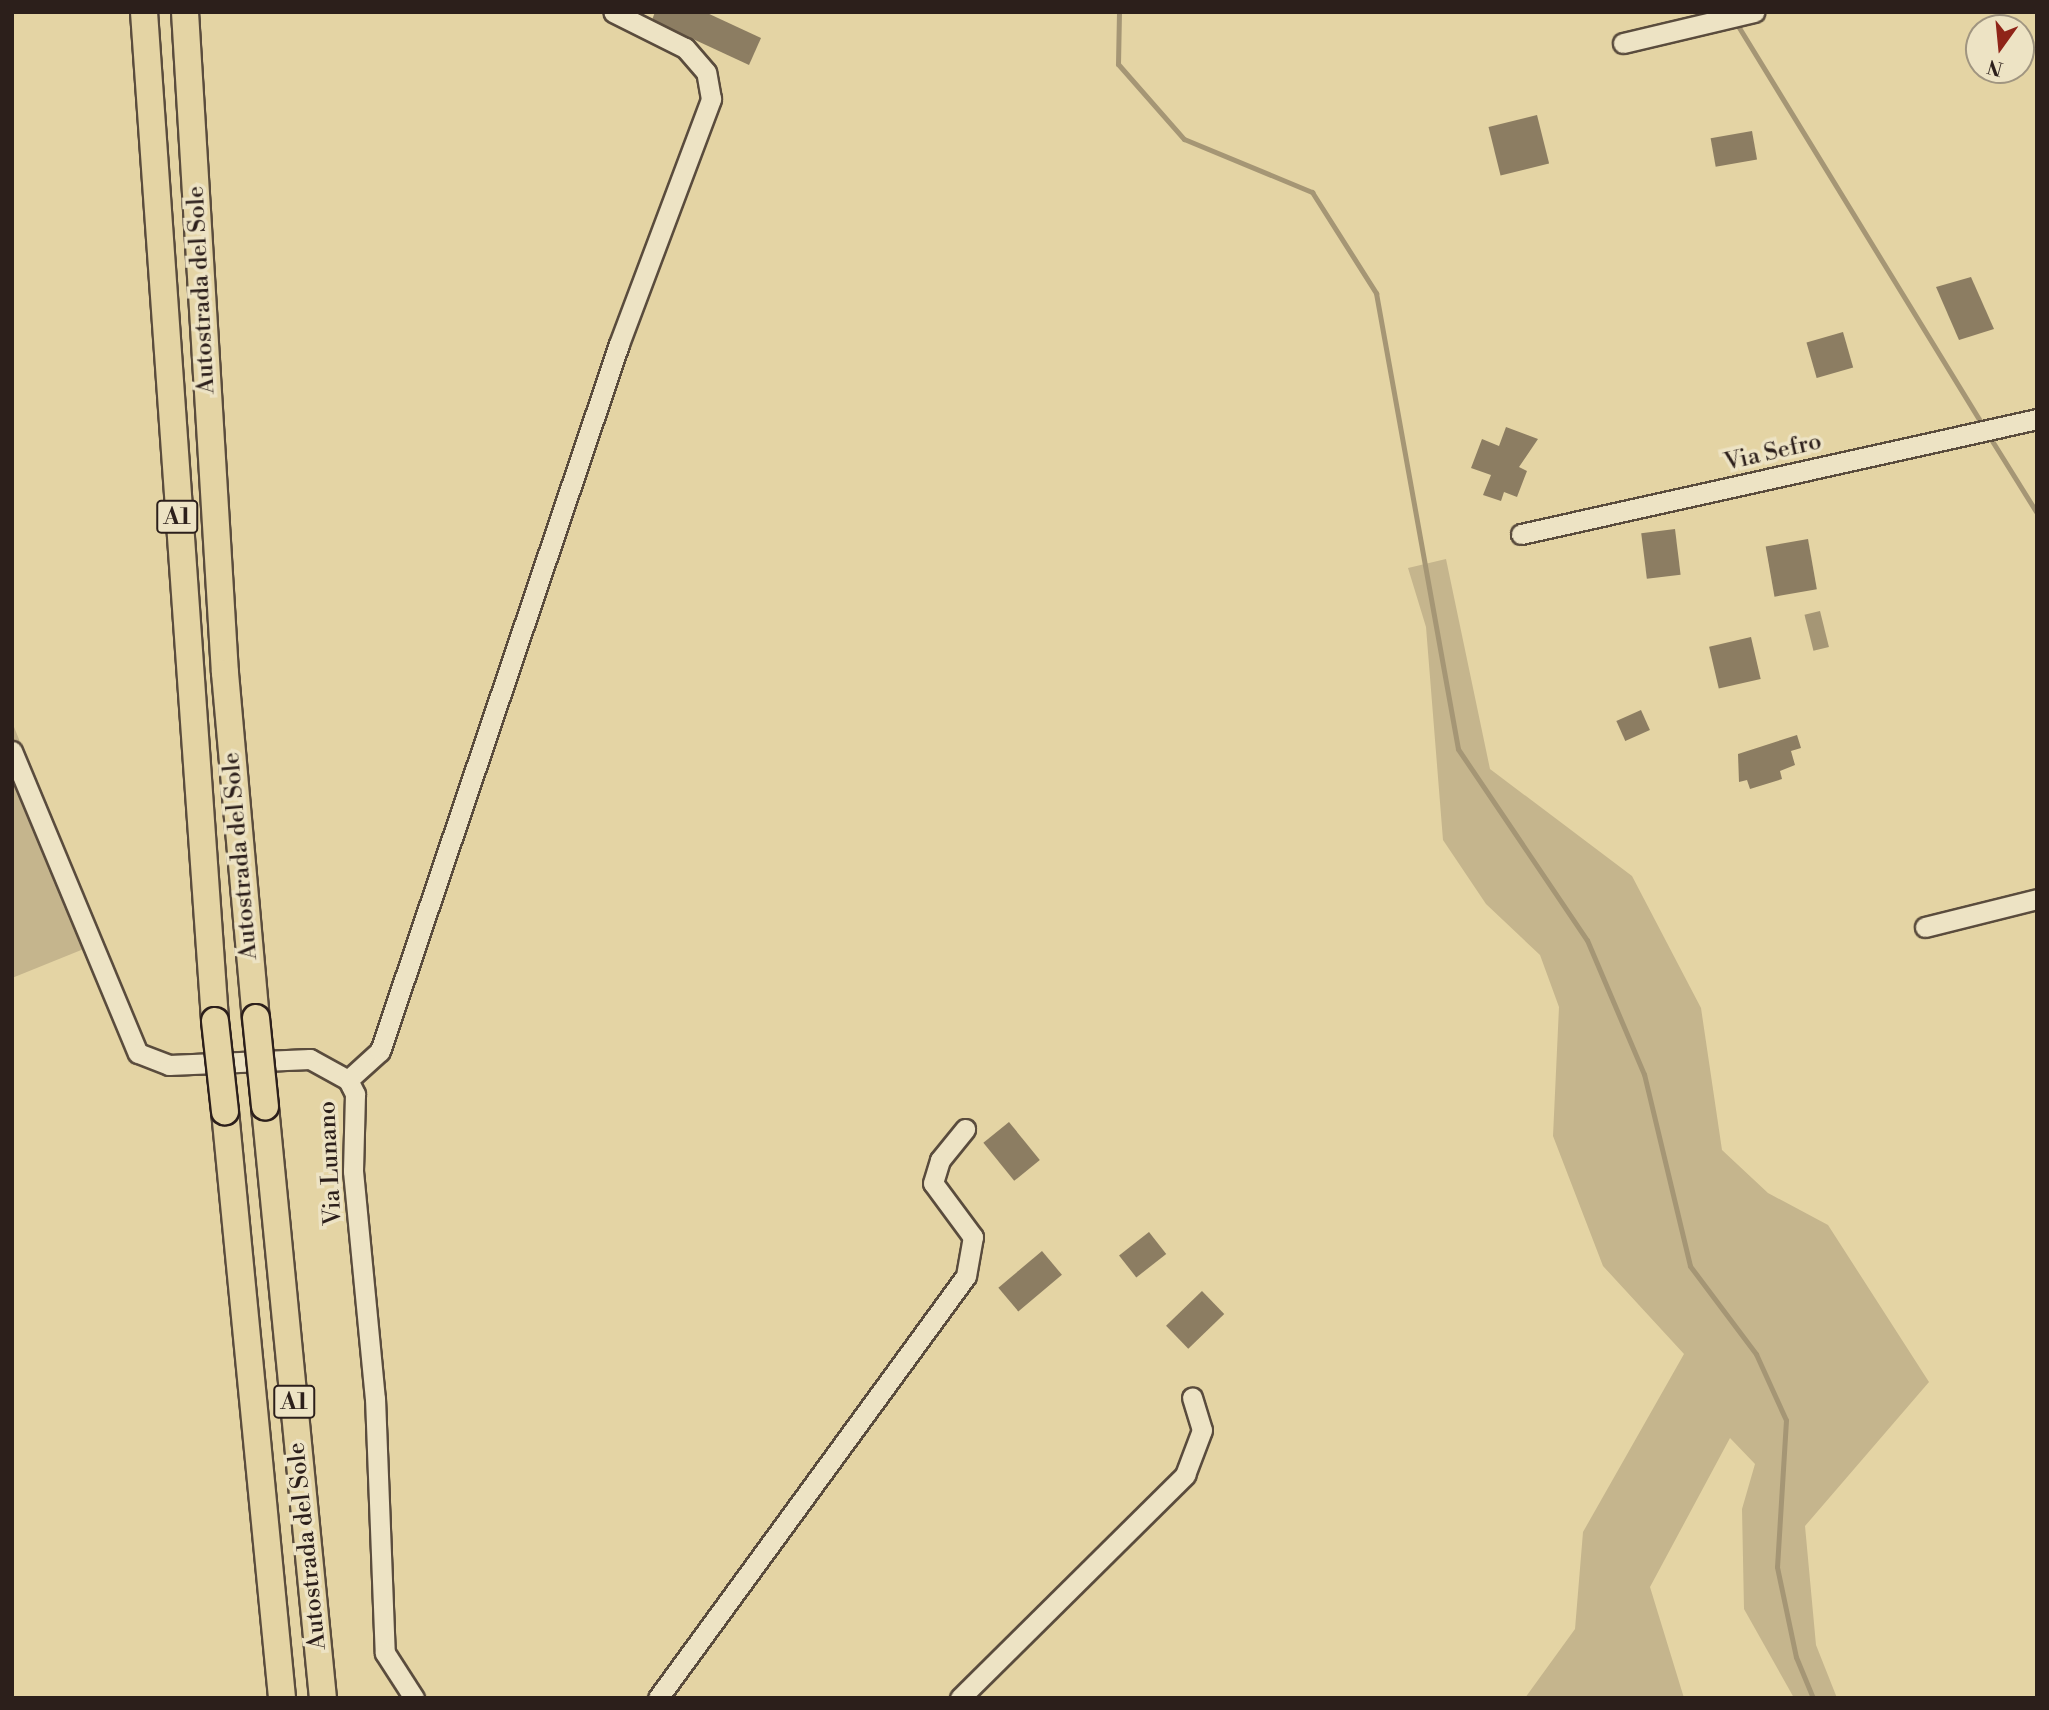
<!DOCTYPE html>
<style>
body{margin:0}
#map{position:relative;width:2049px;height:1710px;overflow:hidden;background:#e4d4a4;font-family:"Libre Bodoni",serif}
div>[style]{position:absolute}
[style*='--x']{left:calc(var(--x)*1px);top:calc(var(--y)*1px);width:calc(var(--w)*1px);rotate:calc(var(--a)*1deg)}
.green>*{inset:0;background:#c5b58d}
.water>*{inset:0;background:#a59675;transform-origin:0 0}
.stream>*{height:5px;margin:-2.5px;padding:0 2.5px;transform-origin:2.5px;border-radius:2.5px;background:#a59675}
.building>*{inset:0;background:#8c7d62;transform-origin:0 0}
.roads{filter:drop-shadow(2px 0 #5a4c3d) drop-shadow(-2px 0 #5a4c3d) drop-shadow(0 2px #5a4c3d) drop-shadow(0 -2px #5a4c3d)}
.minor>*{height:19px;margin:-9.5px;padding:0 9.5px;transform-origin:9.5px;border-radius:9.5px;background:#ede3c4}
.highway>*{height:26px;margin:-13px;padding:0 13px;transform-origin:13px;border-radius:13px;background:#e4d4a4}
.bridges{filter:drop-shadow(2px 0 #2c1f1b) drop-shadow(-2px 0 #2c1f1b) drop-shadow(0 2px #2c1f1b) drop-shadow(0 -2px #2c1f1b)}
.highway-bridge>*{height:26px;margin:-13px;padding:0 13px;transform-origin:13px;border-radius:13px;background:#e4d4a4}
span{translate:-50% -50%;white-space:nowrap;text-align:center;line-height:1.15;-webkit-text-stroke:7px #ede3c4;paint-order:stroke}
.shield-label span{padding:2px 5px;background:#ede3c4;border:2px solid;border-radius:5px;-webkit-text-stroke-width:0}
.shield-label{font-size:23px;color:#2c1f1b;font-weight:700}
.street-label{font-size:24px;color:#2c1f1b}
.frame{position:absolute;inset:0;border:14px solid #2c1f1b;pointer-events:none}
.north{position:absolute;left:1965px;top:14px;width:70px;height:70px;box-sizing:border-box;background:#ede3c4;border:2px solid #a09580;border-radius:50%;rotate:195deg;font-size:19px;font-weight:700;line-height:28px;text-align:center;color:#2c1f1b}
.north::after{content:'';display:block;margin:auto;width:24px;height:32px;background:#8f2418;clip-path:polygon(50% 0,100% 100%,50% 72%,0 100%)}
</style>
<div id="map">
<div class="green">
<div style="clip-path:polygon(1446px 559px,1490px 769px,1632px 876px,1701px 1008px,1722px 1150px,1768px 1193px,1828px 1225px,1929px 1382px,1805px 1526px,1816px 1645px,1837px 1698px,1794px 1698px,1744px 1609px,1742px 1509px,1755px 1464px,1730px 1438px,1650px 1587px,1684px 1698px,1525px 1698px,1575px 1629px,1583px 1532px,1684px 1354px,1603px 1266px,1553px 1136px,1559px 1007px,1540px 955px,1486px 904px,1443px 840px,1426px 627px,1408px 568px)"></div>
<div style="clip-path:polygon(12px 722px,101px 942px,12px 978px)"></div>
</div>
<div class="water">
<div style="left:1820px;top:611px;width:37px;height:16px;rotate:76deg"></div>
</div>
<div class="stream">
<div style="--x:1119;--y:12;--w:52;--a:91.1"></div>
<div style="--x:1118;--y:64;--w:100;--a:48.7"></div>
<div style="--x:1184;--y:139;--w:139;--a:22.5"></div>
<div style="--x:1312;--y:192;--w:120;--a:57.6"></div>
<div style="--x:1376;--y:293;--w:463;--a:79.8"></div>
<div style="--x:1458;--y:749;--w:230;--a:56"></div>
<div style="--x:1587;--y:940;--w:146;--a:67"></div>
<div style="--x:1644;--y:1074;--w:197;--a:76.5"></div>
<div style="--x:1690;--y:1266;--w:110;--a:53.1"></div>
<div style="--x:1756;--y:1354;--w:72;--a:65.6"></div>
<div style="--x:1786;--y:1420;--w:147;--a:93.5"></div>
<div style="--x:1777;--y:1567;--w:92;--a:78.1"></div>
<div style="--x:1796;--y:1657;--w:44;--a:67.5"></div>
<div style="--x:1735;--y:21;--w:476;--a:58.5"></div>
<div style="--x:1989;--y:436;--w:91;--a:58.1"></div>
</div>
<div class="building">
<div style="clip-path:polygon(655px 12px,705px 12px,761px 38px,749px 65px,652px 20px)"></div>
<div style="left:1537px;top:115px;width:50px;height:50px;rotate:76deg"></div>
<div style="left:1752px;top:131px;width:29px;height:42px;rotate:80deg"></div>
<div style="clip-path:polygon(1971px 277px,1994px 329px,1959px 340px,1936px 287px)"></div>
<div style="left:1843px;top:332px;width:37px;height:38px;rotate:74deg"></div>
<div style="clip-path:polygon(1506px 427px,1538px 439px,1519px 467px,1527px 471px,1517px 497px,1504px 492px,1501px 501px,1483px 495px,1491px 475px,1471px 468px,1482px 439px,1499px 446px)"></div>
<div style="left:1675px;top:529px;width:46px;height:34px;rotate:83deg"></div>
<div style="left:1808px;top:539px;width:51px;height:43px;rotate:80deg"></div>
<div style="left:1751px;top:637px;width:43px;height:43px;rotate:77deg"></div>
<div style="left:1641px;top:710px;width:22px;height:27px;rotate:66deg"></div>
<div style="clip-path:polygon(1797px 735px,1801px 748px,1791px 751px,1795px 765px,1780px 771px,1782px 779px,1750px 789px,1747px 780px,1739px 782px,1738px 754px)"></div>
<div style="left:1009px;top:1122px;width:49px;height:33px;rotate:51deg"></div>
<div style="left:1149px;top:1232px;width:28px;height:38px;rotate:52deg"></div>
<div style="left:1042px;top:1251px;width:31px;height:57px;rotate:50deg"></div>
<div style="left:1202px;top:1291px;width:32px;height:50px;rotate:46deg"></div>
</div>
<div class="roads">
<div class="minor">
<div style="--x:1623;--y:43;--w:135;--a:-13.3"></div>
<div style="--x:1521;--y:534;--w:529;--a:-12.56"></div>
<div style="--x:12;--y:751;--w:327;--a:67.4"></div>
<div style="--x:138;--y:1053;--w:33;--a:21"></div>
<div style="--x:169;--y:1065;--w:141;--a:-2.4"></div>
<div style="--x:310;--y:1059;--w:43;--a:28.9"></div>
<div style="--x:348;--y:1080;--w:16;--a:63"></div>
<div style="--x:355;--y:1094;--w:77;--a:91.5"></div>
<div style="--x:353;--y:1171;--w:228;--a:84.5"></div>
<div style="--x:375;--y:1398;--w:255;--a:87.8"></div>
<div style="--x:385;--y:1653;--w:54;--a:57.2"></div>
<div style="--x:1925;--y:927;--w:115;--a:-14"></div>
<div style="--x:348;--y:1080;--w:43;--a:-42.2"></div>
<div style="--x:380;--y:1051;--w:746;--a:-71.32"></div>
<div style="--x:619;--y:344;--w:262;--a:-69.4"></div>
<div style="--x:711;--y:99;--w:27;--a:-100"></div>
<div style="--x:706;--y:72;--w:32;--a:-131"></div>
<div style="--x:685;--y:48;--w:80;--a:-153.4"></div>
<div style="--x:658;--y:1698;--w:522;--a:-53.88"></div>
<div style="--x:966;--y:1276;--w:40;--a:-80"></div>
<div style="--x:973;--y:1237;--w:67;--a:-126.5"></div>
<div style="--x:933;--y:1183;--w:24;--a:-73"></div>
<div style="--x:940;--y:1160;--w:40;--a:-51"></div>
<div style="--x:960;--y:1698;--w:317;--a:-44.7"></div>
<div style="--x:1185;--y:1475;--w:48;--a:-69.3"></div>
<div style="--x:1202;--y:1430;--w:34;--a:-107"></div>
</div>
<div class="highway">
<div style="--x:144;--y:12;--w:1011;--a:85.97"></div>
<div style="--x:185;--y:12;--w:662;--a:86.54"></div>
<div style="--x:225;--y:673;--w:346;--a:84.9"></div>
<div style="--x:265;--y:1107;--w:594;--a:84.4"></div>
<div style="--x:225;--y:1111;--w:590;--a:84.45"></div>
</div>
</div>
<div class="bridges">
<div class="highway-bridge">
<div style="--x:256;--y:1018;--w:89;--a:84.2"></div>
<div style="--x:215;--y:1021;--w:91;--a:83.7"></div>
</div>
</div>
<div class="shield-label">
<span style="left:177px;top:517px">A1</span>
<span style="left:294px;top:1402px">A1</span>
</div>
<div class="street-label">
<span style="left:202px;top:290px;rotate:-93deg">Autostrada del Sole</span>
<span style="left:1773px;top:453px;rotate:-13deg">Via Sefro</span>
<span style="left:241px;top:856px;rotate:-95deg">Autostrada del Sole</span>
<span style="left:331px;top:1163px;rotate:-93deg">Via Lunano</span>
<span style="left:308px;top:1546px;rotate:-96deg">Autostrada del Sole</span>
</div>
<div class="frame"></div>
<div class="north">N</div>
</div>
